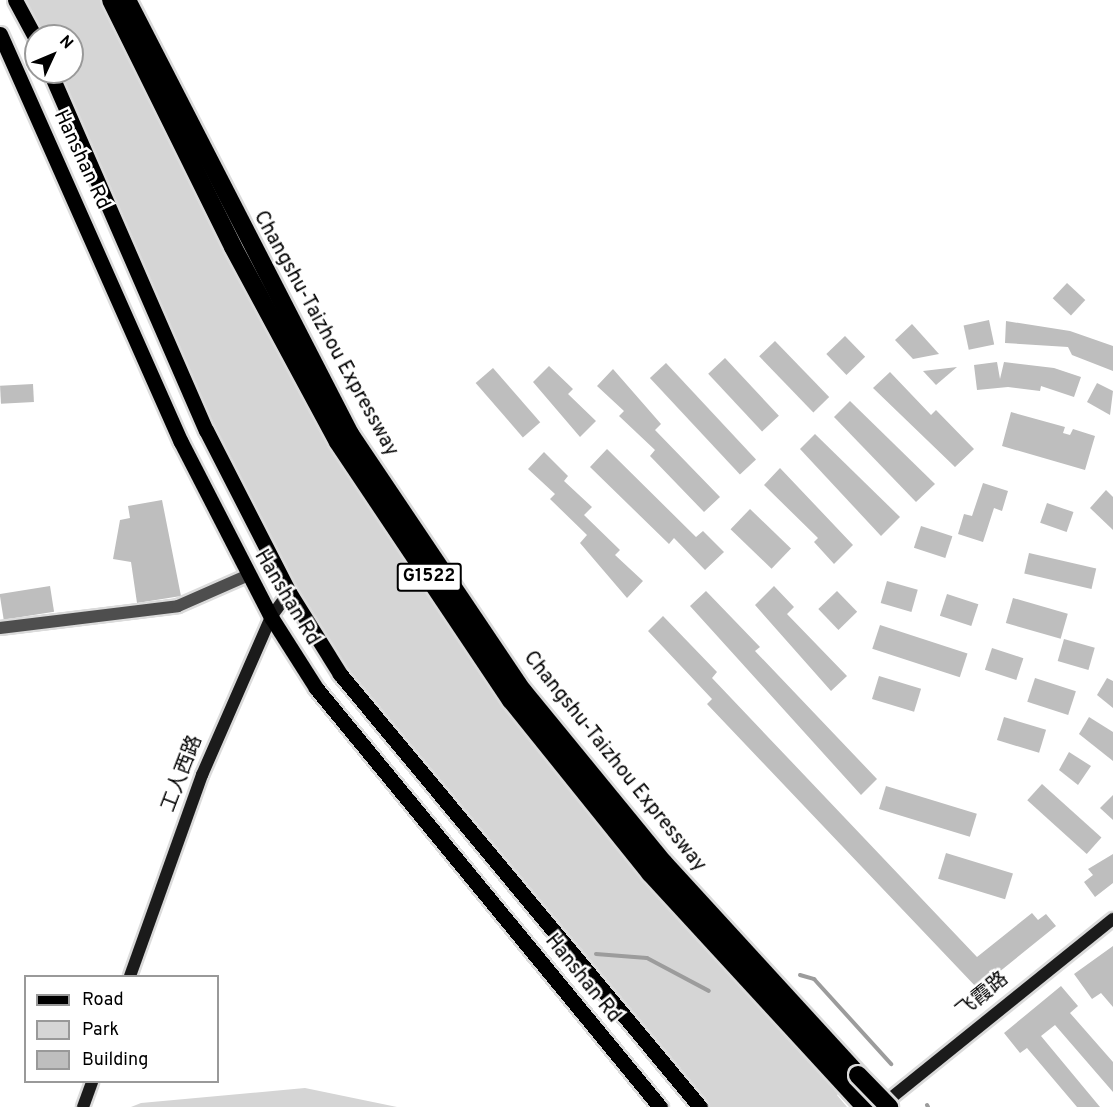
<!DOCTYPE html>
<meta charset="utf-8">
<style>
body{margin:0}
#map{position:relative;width:1113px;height:1107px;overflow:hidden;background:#fff;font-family:Overpass,"Noto Sans SC",sans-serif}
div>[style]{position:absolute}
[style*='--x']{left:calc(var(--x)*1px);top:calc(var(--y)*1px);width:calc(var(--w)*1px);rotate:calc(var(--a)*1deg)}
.green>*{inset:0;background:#d5d5d5}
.stream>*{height:4px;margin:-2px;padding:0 2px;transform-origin:2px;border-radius:2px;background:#9c9c9c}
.building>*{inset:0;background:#bebebe;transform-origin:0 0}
.roads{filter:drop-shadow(2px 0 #dbdbdb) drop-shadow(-2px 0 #dbdbdb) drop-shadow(0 2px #dbdbdb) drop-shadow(0 -2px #dbdbdb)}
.street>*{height:12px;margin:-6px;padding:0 6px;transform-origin:6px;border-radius:6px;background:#4e4e4e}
.secondary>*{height:12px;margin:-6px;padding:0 6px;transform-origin:6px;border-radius:6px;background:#1b1b1b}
.primary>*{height:15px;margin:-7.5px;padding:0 7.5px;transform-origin:7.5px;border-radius:7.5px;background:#000}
.highway>*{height:18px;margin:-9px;padding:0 9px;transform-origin:9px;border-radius:9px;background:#000}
.bridges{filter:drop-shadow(2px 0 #dbdbdb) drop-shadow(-2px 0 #dbdbdb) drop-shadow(0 2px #dbdbdb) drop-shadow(0 -2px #dbdbdb)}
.highway-bridge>*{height:18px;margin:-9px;padding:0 9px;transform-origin:9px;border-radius:9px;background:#000}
span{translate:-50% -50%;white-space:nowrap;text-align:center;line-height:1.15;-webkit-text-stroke:5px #fff;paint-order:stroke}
.shield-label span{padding:2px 4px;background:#fff;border:2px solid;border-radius:4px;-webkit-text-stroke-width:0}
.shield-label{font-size:18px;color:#000;font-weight:700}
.street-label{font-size:20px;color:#000}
.legend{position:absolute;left:24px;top:975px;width:195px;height:108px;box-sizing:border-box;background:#fff;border:2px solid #999;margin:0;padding:8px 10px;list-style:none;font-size:18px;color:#000}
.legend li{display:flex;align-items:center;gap:12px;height:30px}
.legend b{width:30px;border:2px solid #999}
.north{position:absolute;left:24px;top:24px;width:60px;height:60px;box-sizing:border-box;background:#fff;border:2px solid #999;border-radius:50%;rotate:46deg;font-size:16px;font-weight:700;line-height:24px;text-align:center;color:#000}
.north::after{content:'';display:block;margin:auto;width:21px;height:27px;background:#000;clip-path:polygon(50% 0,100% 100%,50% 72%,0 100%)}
</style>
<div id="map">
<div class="green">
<div style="clip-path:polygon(15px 0,111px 0,233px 247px,511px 700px,846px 1086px,837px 1095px,847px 1107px,700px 1107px,340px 674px,271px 562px,50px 72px,72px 72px,72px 36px,36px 36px)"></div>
<div style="clip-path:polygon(305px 1088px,397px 1107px,131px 1107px,141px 1103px)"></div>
</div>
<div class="stream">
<div style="--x:596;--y:954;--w:51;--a:4.5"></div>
<div style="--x:647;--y:958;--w:70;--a:28"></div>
<div style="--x:800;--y:975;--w:15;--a:16"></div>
<div style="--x:814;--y:979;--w:115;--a:47.8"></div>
<div style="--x:927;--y:1105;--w:2;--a:63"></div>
</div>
<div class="building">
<div style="left:1067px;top:283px;width:25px;height:21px;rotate:43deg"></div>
<div style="left:989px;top:320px;width:25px;height:26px;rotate:78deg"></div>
<div style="clip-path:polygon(1006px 321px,1070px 331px,1113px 346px,1113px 371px,1072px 355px,1068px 347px,1005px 343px)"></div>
<div style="clip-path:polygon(912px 324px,939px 354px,913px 359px,895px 340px)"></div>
<div style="left:845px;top:336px;width:29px;height:26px;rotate:46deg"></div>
<div style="left:775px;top:341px;width:78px;height:22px;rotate:46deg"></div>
<div style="left:725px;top:358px;width:79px;height:23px;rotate:47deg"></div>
<div style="clip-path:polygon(997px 362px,1000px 379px,1004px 362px,1054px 368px,1081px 377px,1074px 397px,1041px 386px,1040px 391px,1008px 387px,977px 390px,974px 365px)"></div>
<div style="left:666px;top:363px;width:132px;height:22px;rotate:47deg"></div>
<div style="clip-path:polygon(549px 366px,573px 389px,568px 394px,596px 421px,580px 437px,533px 382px)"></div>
<div style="clip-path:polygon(957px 367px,936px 385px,923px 371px)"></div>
<div style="left:493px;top:368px;width:72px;height:23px;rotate:49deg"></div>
<div style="clip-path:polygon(613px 369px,661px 424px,655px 430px,720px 497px,704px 512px,650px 456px,655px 450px,619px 416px,624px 411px,597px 386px)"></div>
<div style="clip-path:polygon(890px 372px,931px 415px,936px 410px,974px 449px,955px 467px,873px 388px)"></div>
<div style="clip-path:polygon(1097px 383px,1113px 391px,1110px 415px,1087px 402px)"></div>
<div style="left:33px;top:384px;width:18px;height:33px;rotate:87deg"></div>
<div style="clip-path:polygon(850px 401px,935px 484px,916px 502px,834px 417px)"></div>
<div style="clip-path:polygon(1011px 412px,1065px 427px,1063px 433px,1070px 435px,1073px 429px,1095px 436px,1085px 470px,1002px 446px)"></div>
<div style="clip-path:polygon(815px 434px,900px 517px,881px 536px,800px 449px)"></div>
<div style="clip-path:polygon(607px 449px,696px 537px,703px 531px,724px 552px,705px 570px,674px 538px,669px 544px,590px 467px)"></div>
<div style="clip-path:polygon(544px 452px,568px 476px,564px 481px,592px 507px,584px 515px,620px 550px,615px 555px,643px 581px,627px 598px,580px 543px,587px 535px,550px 499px,555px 494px,528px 469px)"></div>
<div style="clip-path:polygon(780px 468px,853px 545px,834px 564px,814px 542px,818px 538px,764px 485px)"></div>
<div style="clip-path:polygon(983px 483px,1008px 491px,1002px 511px,994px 508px,983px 542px,958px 534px,964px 514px,972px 516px)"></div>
<div style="clip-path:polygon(1106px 490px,1113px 497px,1113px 530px,1090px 508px)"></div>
<div style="clip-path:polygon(162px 500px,181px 596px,137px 603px,131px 562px,113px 559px,120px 520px,130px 518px,128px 506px)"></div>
<div style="left:1047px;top:503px;width:28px;height:21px;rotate:19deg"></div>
<div style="left:750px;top:509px;width:57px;height:28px;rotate:44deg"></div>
<div style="left:921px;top:526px;width:33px;height:23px;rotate:18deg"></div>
<div style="left:1029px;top:553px;width:69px;height:21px;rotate:13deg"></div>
<div style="left:887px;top:581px;width:32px;height:23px;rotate:16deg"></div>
<div style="left:50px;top:586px;width:26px;height:51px;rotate:81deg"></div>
<div style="clip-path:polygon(774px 586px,794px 607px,787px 614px,847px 676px,831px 691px,755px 605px)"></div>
<div style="clip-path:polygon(706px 591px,760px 647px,755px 651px,877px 779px,861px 795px,690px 606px)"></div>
<div style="left:837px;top:591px;width:29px;height:26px;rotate:46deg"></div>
<div style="left:947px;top:594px;width:33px;height:23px;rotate:18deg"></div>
<div style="left:1013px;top:598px;width:57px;height:26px;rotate:16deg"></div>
<div style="clip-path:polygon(663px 616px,717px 672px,712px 678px,977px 957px,1032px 913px,1038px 920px,1046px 914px,1056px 926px,978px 989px,707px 704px,712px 699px,648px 631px)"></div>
<div style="left:880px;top:625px;width:92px;height:25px;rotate:18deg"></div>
<div style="left:1064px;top:639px;width:32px;height:23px;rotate:16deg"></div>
<div style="left:992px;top:648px;width:33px;height:23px;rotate:18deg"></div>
<div style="left:879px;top:676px;width:44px;height:24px;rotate:17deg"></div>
<div style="left:1035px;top:678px;width:43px;height:25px;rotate:18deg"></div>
<div style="clip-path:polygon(1107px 678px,1113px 681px,1113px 708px,1097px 695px)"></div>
<div style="left:1004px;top:717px;width:44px;height:24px;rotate:17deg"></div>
<div style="clip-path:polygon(1089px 717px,1113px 732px,1113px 761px,1079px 734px)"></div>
<div style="clip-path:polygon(1069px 752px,1091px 766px,1078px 785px,1059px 770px)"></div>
<div style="left:1042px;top:784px;width:80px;height:22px;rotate:42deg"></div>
<div style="left:886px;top:786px;width:95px;height:24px;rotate:17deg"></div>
<div style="clip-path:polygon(1113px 795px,1113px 820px,1100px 808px)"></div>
<div style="left:946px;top:853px;width:70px;height:27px;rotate:17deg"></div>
<div style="clip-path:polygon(1113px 854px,1113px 883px,1095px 897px,1084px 882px,1093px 875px,1088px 869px)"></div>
<div style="clip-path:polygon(1113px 946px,1113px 1007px,1101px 993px,1092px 999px,1074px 974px)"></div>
<div style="clip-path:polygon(1061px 986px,1078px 1006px,1070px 1013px,1113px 1062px,1113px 1092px,1055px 1025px,1041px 1036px,1100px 1107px,1077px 1107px,1027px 1048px,1020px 1053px,1004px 1033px)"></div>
</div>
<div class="roads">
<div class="street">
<div style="--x:0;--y:628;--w:179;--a:-7"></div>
<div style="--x:178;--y:606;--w:74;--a:-23.8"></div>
</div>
<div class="secondary">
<div style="--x:130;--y:976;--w:214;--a:-70.3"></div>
<div style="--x:202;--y:775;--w:172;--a:-66.4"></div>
<div style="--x:271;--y:617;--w:31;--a:-54"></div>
<div style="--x:881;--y:1106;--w:298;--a:-38.9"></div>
<div style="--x:83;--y:1107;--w:27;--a:-70"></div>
</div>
<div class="primary">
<div style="--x:15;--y:0;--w:44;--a:61.7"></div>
<div style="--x:0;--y:34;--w:446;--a:66.1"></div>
<div style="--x:181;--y:442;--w:197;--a:62.8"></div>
<div style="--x:271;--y:617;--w:84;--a:57.6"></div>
<div style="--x:316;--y:688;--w:542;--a:50.61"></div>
<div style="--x:50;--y:72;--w:391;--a:66.5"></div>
<div style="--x:206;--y:430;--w:182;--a:62.9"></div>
<div style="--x:289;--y:592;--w:97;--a:58.1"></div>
<div style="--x:340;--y:674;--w:563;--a:50.26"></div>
</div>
<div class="highway">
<div style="--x:111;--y:0;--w:275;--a:63.7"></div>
<div style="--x:233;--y:247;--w:221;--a:61.7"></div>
<div style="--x:338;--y:442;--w:311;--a:56.2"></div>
<div style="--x:511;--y:700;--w:222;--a:51.2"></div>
<div style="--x:650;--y:873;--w:318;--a:47.4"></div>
<div style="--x:127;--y:0;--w:488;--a:62.8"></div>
<div style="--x:350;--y:434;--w:310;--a:56.1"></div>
<div style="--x:523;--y:691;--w:222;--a:50.7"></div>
<div style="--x:664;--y:863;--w:287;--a:47.5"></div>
</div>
</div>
<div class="bridges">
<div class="highway-bridge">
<div style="--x:858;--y:1075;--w:45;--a:45.9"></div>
</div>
</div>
<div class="shield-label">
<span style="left:429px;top:577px">G1522</span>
</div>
<div class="street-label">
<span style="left:81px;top:160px;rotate:65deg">Hanshan Rd</span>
<span style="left:325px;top:334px;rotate:61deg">Changshu-Taizhou Expressway</span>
<span style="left:286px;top:598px;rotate:59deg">Hanshan Rd</span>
<span style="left:614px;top:762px;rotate:51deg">Changshu-Taizhou Expressway</span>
<span style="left:183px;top:774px;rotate:-69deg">工人西路</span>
<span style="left:582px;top:979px;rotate:51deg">Hanshan Rd</span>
<span style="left:983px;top:996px;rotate:-39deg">飞霞路</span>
</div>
<ul class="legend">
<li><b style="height:8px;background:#000"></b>Road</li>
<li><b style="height:16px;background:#d5d5d5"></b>Park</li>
<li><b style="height:16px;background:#bebebe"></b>Building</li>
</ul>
<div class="north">N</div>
</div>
